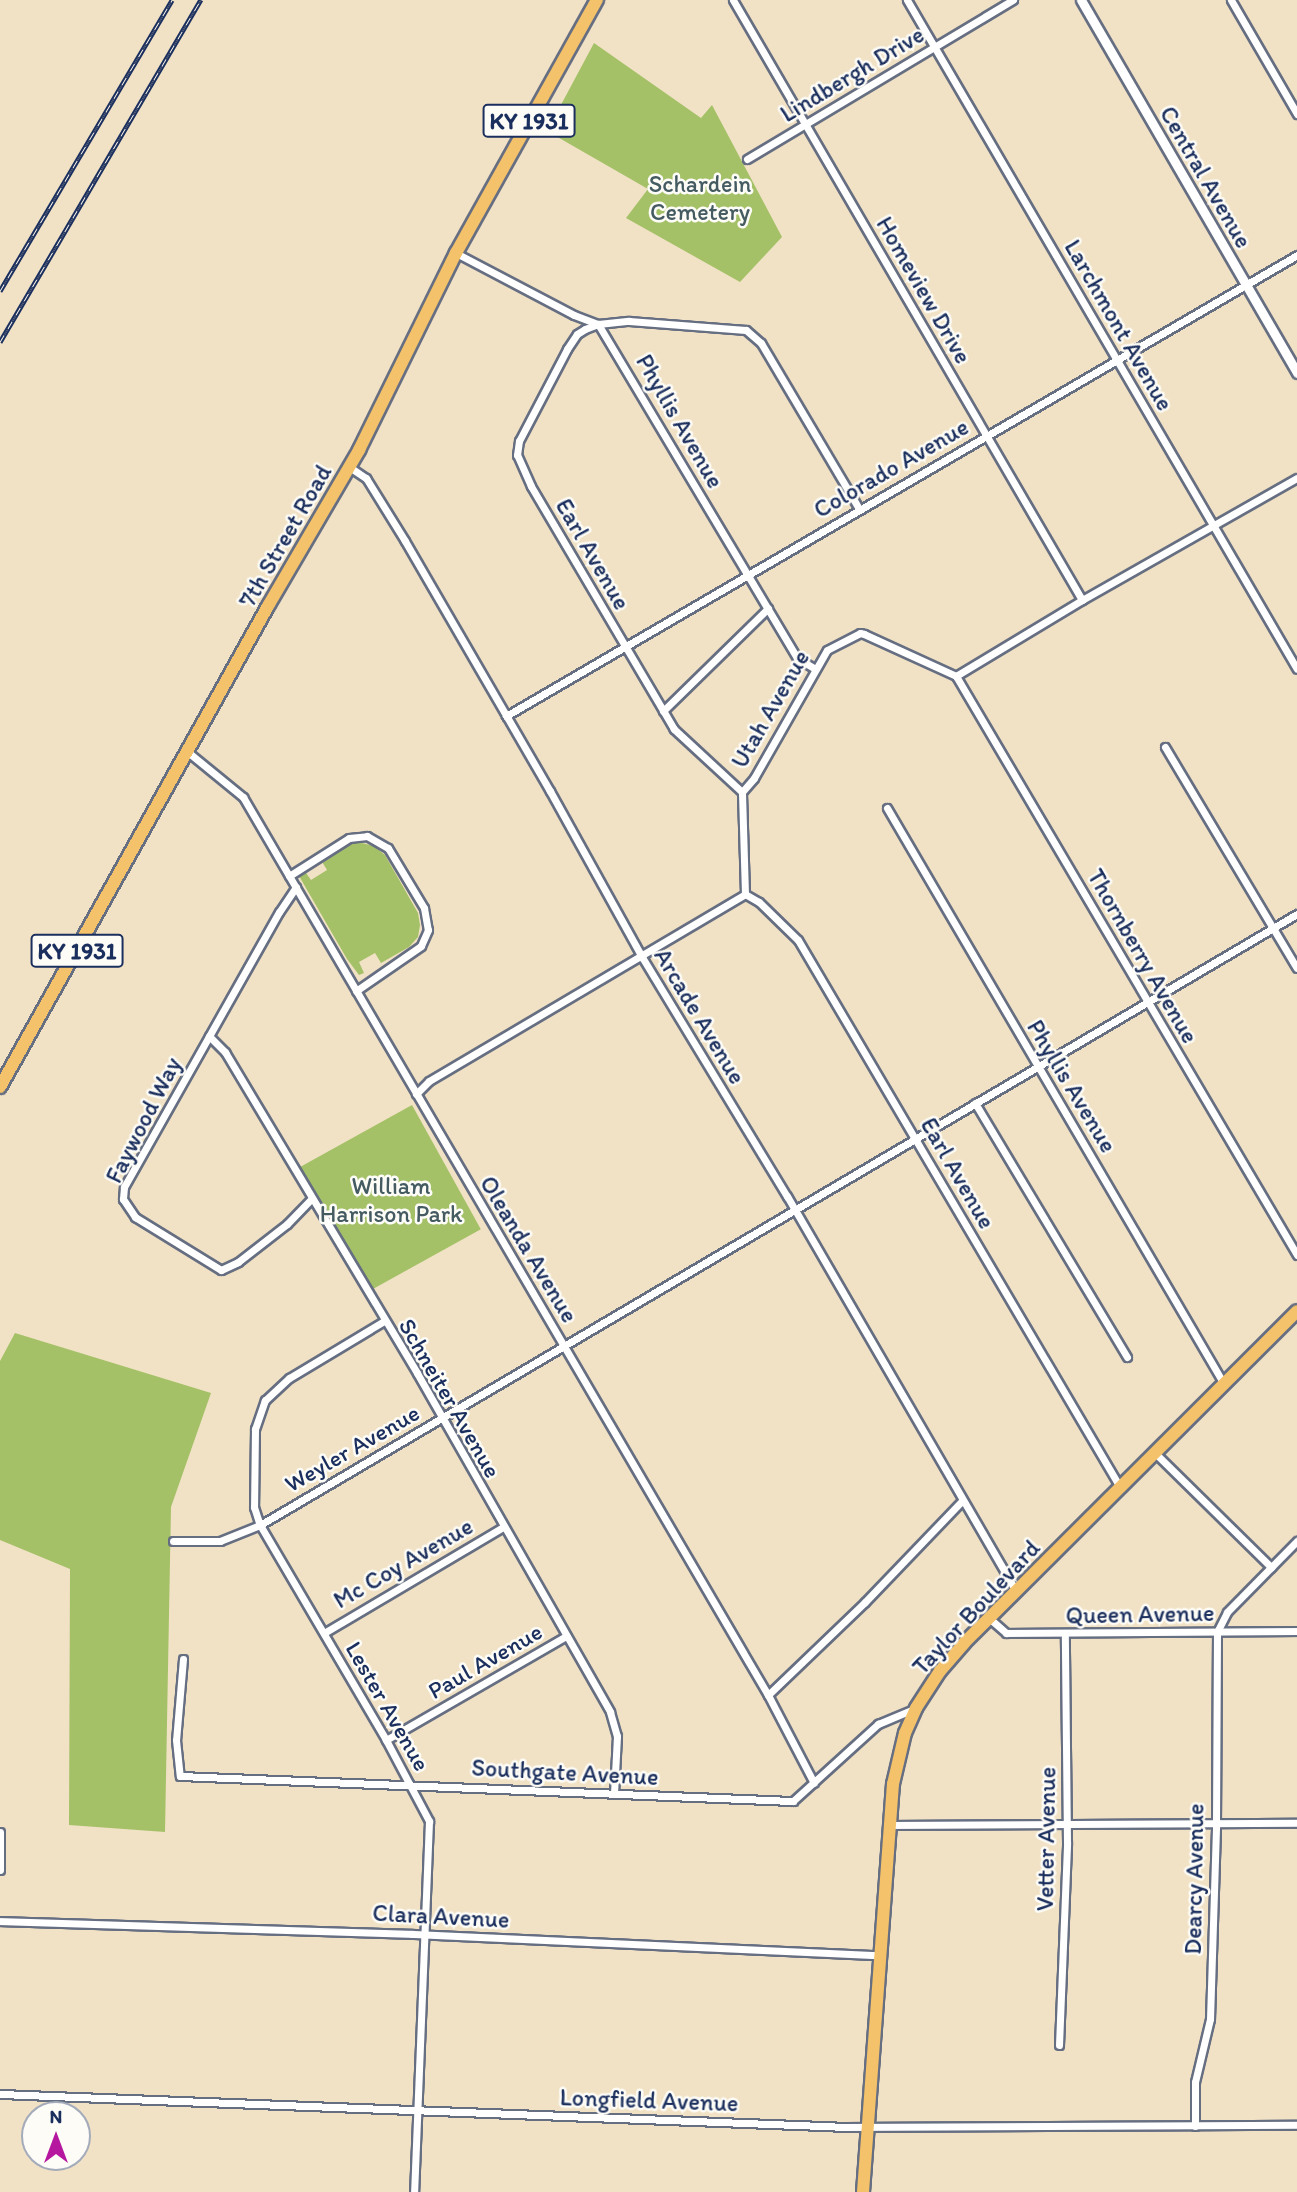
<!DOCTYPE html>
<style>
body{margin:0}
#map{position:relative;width:1297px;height:2192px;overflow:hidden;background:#f1e2c5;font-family:Itim,sans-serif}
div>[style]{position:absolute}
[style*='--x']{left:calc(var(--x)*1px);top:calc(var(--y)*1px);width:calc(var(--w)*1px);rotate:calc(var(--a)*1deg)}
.green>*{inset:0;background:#a5c168;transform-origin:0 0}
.roads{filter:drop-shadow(2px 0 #666e82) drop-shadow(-2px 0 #666e82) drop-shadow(0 2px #666e82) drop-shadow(0 -2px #666e82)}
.minor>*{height:7px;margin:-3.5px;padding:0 3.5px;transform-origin:3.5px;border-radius:3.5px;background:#fff}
.tertiary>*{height:9px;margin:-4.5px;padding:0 4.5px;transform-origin:4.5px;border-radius:4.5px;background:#fff}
.primary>*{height:12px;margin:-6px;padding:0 6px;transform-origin:6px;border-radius:6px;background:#f4c26a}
.rail>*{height:5px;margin-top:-2.5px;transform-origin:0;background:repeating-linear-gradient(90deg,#fdfcf7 0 8px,#1b2f5e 0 16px);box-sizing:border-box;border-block:2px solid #1b2f5e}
span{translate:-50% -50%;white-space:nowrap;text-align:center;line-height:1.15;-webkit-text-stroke:5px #fdfcf7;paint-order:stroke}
.shield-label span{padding:2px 5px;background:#fdfcf7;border:2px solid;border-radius:5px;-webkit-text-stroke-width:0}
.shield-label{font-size:23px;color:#1b2f5e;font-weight:700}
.street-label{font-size:24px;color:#1b2f5e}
.park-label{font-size:24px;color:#445b61}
.north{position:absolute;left:21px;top:2101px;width:70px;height:70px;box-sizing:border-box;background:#fdfcf7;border:2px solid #a3aaba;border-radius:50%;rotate:0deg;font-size:19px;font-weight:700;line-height:28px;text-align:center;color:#1b2f5e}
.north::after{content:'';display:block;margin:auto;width:24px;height:32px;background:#b5179e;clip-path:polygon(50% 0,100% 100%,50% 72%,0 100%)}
</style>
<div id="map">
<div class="green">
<div style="clip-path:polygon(594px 43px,701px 118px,712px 105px,782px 237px,740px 282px,626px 218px,648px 189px,547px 131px)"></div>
<div style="clip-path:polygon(358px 842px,374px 846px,385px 855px,418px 913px,420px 925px,418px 937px,409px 947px,381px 963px,375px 953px,359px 962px,364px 973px,359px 975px,347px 959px,299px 876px,304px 870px,311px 880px,327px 870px,321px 860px,346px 845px)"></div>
<div style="left:412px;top:1105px;width:142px;height:129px;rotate:61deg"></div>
<div style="clip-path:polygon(15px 1333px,211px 1393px,171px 1507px,165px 1832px,69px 1825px,70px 1569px,0 1540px,0 1361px)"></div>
</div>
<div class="roads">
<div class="minor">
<div style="--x:733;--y:0;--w:694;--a:59.81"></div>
<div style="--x:907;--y:0;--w:774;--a:59.76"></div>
<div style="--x:1231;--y:0;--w:132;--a:59.9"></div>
<div style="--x:747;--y:159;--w:310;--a:-30.9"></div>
<div style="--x:456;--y:253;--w:133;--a:27.7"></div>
<div style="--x:574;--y:315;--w:26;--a:21"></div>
<div style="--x:598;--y:324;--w:389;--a:59.2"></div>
<div style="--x:797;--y:658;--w:21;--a:31"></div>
<div style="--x:348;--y:466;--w:22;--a:34"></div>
<div style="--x:366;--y:478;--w:74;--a:58.2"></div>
<div style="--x:405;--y:541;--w:289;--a:59.9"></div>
<div style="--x:550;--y:791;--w:190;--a:61"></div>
<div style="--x:642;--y:957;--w:280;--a:58.8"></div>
<div style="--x:787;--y:1196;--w:457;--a:59.9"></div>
<div style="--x:956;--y:676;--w:672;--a:59.5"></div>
<div style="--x:663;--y:711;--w:147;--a:-44.4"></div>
<div style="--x:506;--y:716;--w:916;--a:-30.23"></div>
<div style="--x:1165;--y:747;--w:257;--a:59.2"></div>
<div style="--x:189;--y:753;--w:70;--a:39.2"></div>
<div style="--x:243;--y:797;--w:1040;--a:59.69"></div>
<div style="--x:768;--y:1695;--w:99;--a:62.4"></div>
<div style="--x:742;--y:792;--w:93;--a:-137.2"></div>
<div style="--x:674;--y:729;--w:282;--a:-120.5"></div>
<div style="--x:531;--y:486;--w:34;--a:-114"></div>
<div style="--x:517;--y:455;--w:14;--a:-82"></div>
<div style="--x:519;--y:441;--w:104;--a:-62.4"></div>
<div style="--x:567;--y:349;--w:18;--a:-56"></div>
<div style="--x:577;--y:334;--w:9;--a:-32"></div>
<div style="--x:585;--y:329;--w:14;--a:-21"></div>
<div style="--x:598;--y:324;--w:31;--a:-6"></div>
<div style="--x:629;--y:321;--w:117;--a:4.4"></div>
<div style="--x:746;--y:330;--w:20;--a:41"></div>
<div style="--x:761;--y:343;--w:193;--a:59.4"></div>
<div style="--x:887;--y:808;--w:667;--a:59.67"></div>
<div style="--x:289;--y:876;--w:71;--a:-32.3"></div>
<div style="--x:349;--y:838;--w:18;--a:-6"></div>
<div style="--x:367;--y:836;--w:24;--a:30"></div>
<div style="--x:388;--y:848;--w:70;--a:59"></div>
<div style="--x:424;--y:908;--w:22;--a:80"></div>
<div style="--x:428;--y:930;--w:17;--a:114"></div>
<div style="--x:421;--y:946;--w:79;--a:145.3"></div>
<div style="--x:296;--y:887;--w:30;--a:124"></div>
<div style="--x:279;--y:912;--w:316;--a:119.4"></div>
<div style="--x:124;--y:1187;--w:12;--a:95"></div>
<div style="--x:123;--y:1199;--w:22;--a:56"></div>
<div style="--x:135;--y:1217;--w:101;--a:31.6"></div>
<div style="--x:221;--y:1270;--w:19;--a:-25"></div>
<div style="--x:238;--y:1262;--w:62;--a:-37.8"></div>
<div style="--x:287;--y:1224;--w:35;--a:-46"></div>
<div style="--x:745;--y:894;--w:102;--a:-91.7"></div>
<div style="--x:742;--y:792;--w:18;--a:-49"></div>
<div style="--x:754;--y:778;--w:147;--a:-60.3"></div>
<div style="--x:827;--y:650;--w:37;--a:-27"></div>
<div style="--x:860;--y:633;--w:4;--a:14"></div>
<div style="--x:864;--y:634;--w:101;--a:24.5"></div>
<div style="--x:956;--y:676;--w:147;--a:-31.1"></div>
<div style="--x:1082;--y:600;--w:247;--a:-29.6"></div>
<div style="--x:745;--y:894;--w:16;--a:30"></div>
<div style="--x:759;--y:902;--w:54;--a:44.3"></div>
<div style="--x:798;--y:940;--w:635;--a:59.52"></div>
<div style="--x:209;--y:1036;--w:23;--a:45"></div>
<div style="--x:225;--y:1052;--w:374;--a:59.1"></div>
<div style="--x:417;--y:1373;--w:390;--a:60.3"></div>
<div style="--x:610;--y:1712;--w:25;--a:74"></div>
<div style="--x:617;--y:1736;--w:58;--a:93"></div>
<div style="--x:416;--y:1094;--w:18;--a:-45"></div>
<div style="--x:429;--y:1081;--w:367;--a:-30.6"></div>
<div style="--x:975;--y:1103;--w:296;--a:59.1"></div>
<div style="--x:384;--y:1321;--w:111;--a:149"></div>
<div style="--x:289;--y:1378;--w:33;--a:137"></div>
<div style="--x:265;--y:1400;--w:31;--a:109"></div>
<div style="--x:255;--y:1429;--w:78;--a:90.7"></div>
<div style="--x:254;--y:1507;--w:19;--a:72"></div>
<div style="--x:260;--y:1525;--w:249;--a:59.6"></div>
<div style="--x:386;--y:1740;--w:92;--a:62"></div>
<div style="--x:429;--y:1821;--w:371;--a:92.3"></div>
<div style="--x:1155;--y:1453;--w:163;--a:44.5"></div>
<div style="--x:173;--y:1541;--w:47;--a:0"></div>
<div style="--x:220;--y:1541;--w:43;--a:-21.8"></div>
<div style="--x:260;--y:1525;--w:1204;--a:-30.51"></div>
<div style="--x:989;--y:1618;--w:23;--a:41"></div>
<div style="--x:1006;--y:1633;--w:291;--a:-0.4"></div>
<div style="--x:324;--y:1633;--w:208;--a:-30.6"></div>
<div style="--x:183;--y:1659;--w:81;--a:94.9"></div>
<div style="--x:176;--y:1740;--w:36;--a:84"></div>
<div style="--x:180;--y:1776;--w:614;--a:2.34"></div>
<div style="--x:793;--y:1801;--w:115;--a:-42.2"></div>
<div style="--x:878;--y:1724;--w:41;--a:-22.8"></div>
<div style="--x:768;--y:1695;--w:134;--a:-43.8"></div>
<div style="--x:865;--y:1602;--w:140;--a:-46.2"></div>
<div style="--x:386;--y:1740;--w:208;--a:-30"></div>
<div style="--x:890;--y:1825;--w:407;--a:-0.3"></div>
<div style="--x:0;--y:1832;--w:38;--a:90"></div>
<div style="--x:0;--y:1921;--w:412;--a:1.8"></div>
<div style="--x:412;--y:1934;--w:468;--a:2.6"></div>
<div style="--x:1059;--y:2045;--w:203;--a:-87.7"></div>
<div style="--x:1067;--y:1842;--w:208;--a:-90.6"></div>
<div style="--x:0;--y:2094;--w:849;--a:2.23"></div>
<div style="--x:848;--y:2127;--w:449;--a:-0.3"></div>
<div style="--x:1195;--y:2126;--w:44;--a:-90"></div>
<div style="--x:1195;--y:2082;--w:65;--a:-76.6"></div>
<div style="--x:1210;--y:2019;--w:195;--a:-88.2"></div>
<div style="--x:1216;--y:1824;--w:192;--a:-89.7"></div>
<div style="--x:1217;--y:1632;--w:22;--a:-63"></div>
<div style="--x:1227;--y:1612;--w:100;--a:-45.4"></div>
</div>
<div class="tertiary">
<div style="--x:1081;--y:0;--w:431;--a:59.9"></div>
</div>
<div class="primary">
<div style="--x:0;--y:1087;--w:551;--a:-60.87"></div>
<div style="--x:268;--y:606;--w:181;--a:-59.7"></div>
<div style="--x:359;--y:450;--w:220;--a:-63.8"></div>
<div style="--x:456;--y:253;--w:290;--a:-60.9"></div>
<div style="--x:863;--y:2192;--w:409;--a:-85.8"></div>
<div style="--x:893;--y:1784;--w:52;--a:-76.8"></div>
<div style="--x:905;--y:1733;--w:27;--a:-66"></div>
<div style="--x:916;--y:1708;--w:44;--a:-57"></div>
<div style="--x:940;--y:1671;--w:37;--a:-49"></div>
<div style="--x:964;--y:1643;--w:470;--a:-44.9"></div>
</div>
</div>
<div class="rail">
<div style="--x:0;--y:291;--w:338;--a:-59.4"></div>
<div style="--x:0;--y:342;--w:397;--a:-59.6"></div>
</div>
<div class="shield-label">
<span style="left:529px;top:121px">KY 1931</span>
<span style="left:77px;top:951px">KY 1931</span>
</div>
<div class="street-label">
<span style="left:852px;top:74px;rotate:-31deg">Lindbergh Drive</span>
<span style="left:1206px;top:177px;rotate:60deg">Central Avenue</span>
<span style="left:924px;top:290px;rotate:60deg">Homeview Drive</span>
<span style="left:1119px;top:325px;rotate:60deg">Larchmont Avenue</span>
<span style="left:680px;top:421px;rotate:60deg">Phyllis Avenue</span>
<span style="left:891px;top:468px;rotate:-30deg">Colorado Avenue</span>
<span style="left:285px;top:536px;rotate:-60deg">7th Street Road</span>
<span style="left:593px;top:554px;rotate:60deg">Earl Avenue</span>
<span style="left:770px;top:709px;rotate:-60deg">Utah Avenue</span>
<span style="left:1143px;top:956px;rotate:60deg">Thornberry Avenue</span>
<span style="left:700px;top:1016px;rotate:59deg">Arcade Avenue</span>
<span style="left:1072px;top:1086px;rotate:59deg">Phyllis Avenue</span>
<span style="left:143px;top:1120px;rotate:-63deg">Faywood Way</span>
<span style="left:958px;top:1173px;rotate:60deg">Earl Avenue</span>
<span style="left:529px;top:1249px;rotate:59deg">Oleanda Avenue</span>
<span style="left:450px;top:1398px;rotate:60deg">Schneiter Avenue</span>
<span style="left:352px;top:1448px;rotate:-30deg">Weyler Avenue</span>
<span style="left:403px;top:1563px;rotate:-30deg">Mc Coy Avenue</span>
<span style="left:976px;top:1607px;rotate:-47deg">Taylor Boulevard</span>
<span style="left:1140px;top:1614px;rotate:-1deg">Queen Avenue</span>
<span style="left:485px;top:1661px;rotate:-30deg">Paul Avenue</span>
<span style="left:388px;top:1706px;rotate:60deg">Lester Avenue</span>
<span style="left:565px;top:1772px;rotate:3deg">Southgate Avenue</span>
<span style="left:1046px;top:1839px;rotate:-89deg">Vetter Avenue</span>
<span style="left:1194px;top:1879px;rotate:-89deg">Dearcy Avenue</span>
<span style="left:441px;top:1916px;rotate:3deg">Clara Avenue</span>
<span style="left:649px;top:2100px;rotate:2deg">Longfield Avenue</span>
</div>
<div class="park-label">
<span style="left:700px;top:198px">Schardein<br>Cemetery</span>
<span style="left:391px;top:1200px">William<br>Harrison Park</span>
</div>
<div class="north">N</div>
</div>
